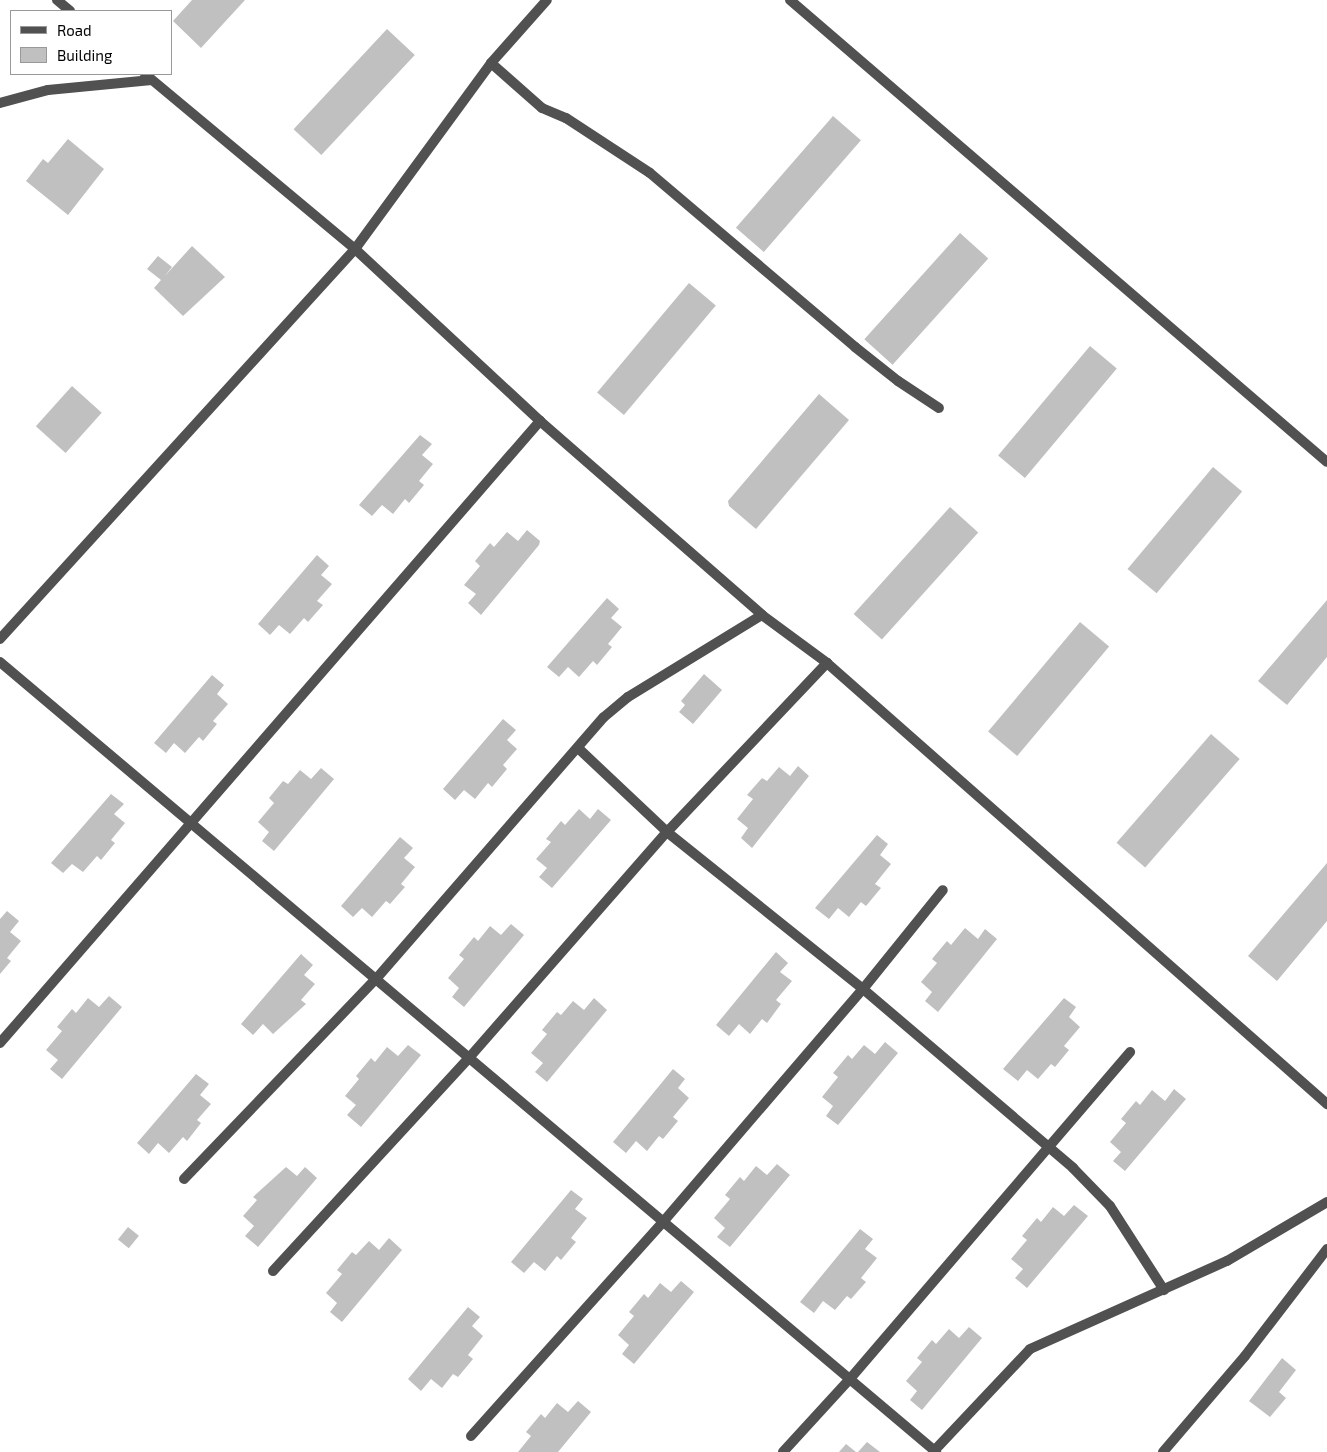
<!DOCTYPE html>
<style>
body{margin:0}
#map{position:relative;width:1327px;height:1452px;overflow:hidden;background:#fff;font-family:"Exo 2",sans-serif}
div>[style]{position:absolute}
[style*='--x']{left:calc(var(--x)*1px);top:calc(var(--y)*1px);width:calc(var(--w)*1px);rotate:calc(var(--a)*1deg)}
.building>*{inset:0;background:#c0c0c0;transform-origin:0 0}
.minor>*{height:10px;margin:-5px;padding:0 5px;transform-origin:5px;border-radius:5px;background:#515151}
span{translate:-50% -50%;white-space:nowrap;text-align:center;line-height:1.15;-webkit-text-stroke:4.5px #fff;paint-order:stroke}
.legend{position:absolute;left:10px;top:10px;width:162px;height:65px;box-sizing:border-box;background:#fff;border:1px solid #999;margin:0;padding:6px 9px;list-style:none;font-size:15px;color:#000}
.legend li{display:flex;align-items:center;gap:10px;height:25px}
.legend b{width:25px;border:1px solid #999}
</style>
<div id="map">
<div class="building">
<div style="clip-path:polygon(192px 0,245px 0,201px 48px,173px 21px)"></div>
<div style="left:387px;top:29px;width:38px;height:137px;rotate:43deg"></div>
<div style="left:833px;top:116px;width:37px;height:148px;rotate:41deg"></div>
<div style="clip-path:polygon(68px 139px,104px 169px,68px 215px,26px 181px,43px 159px,48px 163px)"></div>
<div style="left:960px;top:233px;width:38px;height:143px;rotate:42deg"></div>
<div style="clip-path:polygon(192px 246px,225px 277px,183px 316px,154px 288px,161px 280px,147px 269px,158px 256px,172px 267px,164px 277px)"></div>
<div style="left:689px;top:283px;width:35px;height:143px;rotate:40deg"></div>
<div style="left:1090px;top:346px;width:35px;height:143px;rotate:40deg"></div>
<div style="left:72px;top:386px;width:40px;height:54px;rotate:42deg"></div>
<div style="clip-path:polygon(819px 394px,849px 420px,756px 529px,729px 506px,728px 501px)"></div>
<div style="clip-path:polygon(420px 435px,432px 444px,422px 455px,433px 464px,419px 481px,424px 485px,409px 503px,405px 499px,393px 514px,382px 505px,372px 516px,359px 505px)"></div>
<div style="left:1213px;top:467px;width:38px;height:133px;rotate:40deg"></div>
<div style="left:950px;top:507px;width:38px;height:144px;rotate:42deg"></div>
<div style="clip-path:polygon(527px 530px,540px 541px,539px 545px,481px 615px,468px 603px,476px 594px,464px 585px,480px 566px,475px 561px,490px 543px,494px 547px,507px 532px,518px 541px)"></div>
<div style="clip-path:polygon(317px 555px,329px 566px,321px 575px,332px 584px,317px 601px,323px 605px,308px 622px,304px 618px,290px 634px,279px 625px,270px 635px,258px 624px)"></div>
<div style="clip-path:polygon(607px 598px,619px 609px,611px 618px,622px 627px,608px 644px,612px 647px,597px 665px,593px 661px,579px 677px,568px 667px,559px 677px,547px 667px)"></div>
<div style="clip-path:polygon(1327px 600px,1327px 657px,1287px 705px,1258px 681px)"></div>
<div style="left:1080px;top:622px;width:38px;height:143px;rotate:40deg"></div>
<div style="clip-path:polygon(704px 674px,722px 690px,693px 724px,679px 712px,685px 705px,681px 701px)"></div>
<div style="clip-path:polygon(212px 675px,224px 685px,217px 694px,228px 704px,213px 721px,217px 724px,203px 741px,199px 737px,185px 753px,174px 743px,166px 753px,154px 743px)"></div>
<div style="clip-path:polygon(503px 719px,516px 730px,507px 740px,517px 749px,503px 765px,507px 769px,492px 787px,488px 783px,475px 799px,464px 790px,455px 800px,443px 789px)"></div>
<div style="left:1211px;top:734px;width:38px;height:144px;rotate:41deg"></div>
<div style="clip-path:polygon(798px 766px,809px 776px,752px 848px,741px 838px,748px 828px,737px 819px,753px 799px,747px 795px,762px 778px,767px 781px,779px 767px,790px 776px)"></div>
<div style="clip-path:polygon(321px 768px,334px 779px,274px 851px,262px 841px,269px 832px,258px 822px,274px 803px,269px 798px,283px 781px,288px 784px,300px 770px,311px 779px)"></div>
<div style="clip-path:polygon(111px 794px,124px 804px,114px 814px,125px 823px,111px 840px,115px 843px,101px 860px,97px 856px,83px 872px,72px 864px,63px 873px,51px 863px)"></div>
<div style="clip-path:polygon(579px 809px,590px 819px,598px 809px,611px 820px,552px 888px,539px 877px,547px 868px,536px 859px,551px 842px,546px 839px,561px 821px,565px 825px)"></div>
<div style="clip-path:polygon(877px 835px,888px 844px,880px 855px,891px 864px,875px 884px,881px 888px,866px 906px,861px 902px,849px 917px,838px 908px,829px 919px,815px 908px)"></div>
<div style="clip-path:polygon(400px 837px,413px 848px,404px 858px,415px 867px,401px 884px,405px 887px,390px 904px,386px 901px,372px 917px,362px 908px,353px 917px,341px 906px)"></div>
<div style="clip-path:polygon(1327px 863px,1327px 921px,1277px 981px,1248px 956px)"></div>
<div style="clip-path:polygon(7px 911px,19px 921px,10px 932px,21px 941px,7px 958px,11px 961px,0 974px,0 919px)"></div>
<div style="clip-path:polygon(511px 924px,524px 935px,464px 1007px,452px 997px,459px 988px,448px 978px,464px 959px,459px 955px,474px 937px,478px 941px,490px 926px,501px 935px)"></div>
<div style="clip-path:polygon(965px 928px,978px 939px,985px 929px,997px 939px,938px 1012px,925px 1001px,932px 992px,921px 982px,937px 963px,932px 959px,947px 941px,951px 945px)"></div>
<div style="clip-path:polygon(776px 952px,788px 963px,780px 972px,792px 981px,776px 1000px,781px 1004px,767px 1023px,762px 1019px,750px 1034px,739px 1024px,729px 1036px,716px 1025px)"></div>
<div style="clip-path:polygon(301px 954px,313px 965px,304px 975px,315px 984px,301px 1000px,306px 1004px,273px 1034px,263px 1024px,253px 1035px,241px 1024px)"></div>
<div style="clip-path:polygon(109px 996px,122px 1007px,62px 1079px,50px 1069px,58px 1060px,46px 1050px,62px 1031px,57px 1027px,72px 1009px,76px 1013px,88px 998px,99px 1007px)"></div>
<div style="clip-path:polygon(594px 998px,607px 1010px,547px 1082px,535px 1072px,543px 1063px,531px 1053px,547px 1034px,542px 1030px,557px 1012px,561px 1015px,573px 1001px,584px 1010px)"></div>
<div style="clip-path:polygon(1064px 998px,1076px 1007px,1069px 1017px,1080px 1027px,1064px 1046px,1069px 1050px,1055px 1067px,1051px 1064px,1038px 1079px,1027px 1070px,1018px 1081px,1003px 1069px)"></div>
<div style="clip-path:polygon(885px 1042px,898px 1053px,838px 1125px,826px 1116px,833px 1106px,822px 1097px,838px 1077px,833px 1073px,848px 1055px,852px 1059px,864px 1045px,875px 1054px)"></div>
<div style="clip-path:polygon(408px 1045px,421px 1055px,361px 1127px,347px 1115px,356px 1105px,345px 1096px,359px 1079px,356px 1076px,371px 1058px,375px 1062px,387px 1047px,398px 1056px)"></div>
<div style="clip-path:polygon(673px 1069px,685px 1079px,678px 1088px,689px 1098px,673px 1117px,678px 1121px,663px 1139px,659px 1136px,647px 1151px,636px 1141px,626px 1153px,613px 1142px)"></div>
<div style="clip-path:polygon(196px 1074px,209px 1084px,200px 1095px,211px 1104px,197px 1120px,201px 1123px,187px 1141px,183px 1137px,169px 1153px,158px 1143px,149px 1154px,137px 1143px)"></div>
<div style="clip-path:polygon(1174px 1089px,1186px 1099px,1125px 1171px,1113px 1161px,1121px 1152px,1110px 1142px,1126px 1123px,1121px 1119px,1136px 1101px,1140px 1105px,1152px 1090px,1165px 1101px)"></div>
<div style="clip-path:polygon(777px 1164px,790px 1175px,730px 1247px,717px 1237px,725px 1228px,714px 1218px,730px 1199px,725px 1195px,740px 1177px,744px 1181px,756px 1166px,767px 1175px)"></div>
<div style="clip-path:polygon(286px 1167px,297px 1176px,305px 1167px,317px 1178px,258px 1247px,245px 1236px,254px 1226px,243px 1216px,257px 1200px,253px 1197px)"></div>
<div style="clip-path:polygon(571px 1190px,583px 1199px,575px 1209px,587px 1218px,571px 1238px,576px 1242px,561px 1260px,557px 1256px,545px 1271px,534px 1262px,524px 1273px,511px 1262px)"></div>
<div style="clip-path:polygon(1074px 1205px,1088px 1216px,1027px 1288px,1015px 1278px,1023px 1269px,1011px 1259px,1027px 1240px,1022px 1236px,1037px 1218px,1041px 1222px,1053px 1207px,1064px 1216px)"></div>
<div style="left:128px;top:1227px;width:14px;height:16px;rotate:39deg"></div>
<div style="clip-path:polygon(860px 1229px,873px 1239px,865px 1249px,877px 1258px,861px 1278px,866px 1282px,851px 1299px,847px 1296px,835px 1310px,823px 1301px,814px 1313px,800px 1302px)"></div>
<div style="clip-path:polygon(389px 1238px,402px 1250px,342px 1322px,330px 1312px,337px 1303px,326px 1293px,342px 1274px,337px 1270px,352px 1252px,356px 1255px,369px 1241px,379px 1250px)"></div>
<div style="clip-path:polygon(681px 1281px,694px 1292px,634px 1364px,622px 1354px,629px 1345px,618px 1335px,634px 1316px,629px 1312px,644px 1294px,648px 1298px,660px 1283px,671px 1292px)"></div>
<div style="clip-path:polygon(468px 1307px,480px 1317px,472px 1326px,483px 1336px,468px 1355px,473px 1359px,458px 1377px,453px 1374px,442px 1388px,431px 1379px,421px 1391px,408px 1379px)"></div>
<div style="clip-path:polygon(969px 1327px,982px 1338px,922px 1410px,910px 1400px,917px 1391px,906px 1381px,922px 1362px,917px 1358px,932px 1340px,936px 1344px,949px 1329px,959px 1338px)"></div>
<div style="clip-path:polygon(1282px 1358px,1296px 1370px,1279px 1392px,1286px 1398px,1270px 1417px,1249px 1401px)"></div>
<div style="clip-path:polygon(578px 1401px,591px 1412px,558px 1452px,518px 1452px,531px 1436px,526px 1432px,541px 1414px,545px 1418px,557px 1403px,568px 1412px)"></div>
<div style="clip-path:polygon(867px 1442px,880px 1452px,858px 1452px)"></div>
<div style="clip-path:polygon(846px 1444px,856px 1452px,839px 1452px)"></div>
</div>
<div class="minor">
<div style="--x:57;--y:0;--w:17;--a:40"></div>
<div style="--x:790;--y:0;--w:708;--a:40.71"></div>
<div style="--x:491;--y:63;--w:68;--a:41.4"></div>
<div style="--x:542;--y:108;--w:26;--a:23"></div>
<div style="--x:566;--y:118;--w:100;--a:33.2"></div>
<div style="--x:650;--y:173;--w:269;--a:40.3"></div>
<div style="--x:855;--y:347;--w:55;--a:38.3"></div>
<div style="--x:898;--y:381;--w:49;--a:33.4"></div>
<div style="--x:145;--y:74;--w:273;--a:39.8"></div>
<div style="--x:355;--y:249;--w:253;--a:42.9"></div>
<div style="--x:540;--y:421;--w:295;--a:41.1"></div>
<div style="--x:762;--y:615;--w:81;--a:36.4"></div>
<div style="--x:827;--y:663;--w:667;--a:41.41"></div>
<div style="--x:0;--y:103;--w:50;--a:-15.2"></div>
<div style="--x:48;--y:90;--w:104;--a:-5.5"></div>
<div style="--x:0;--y:639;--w:527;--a:-47.69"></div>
<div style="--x:355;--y:249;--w:230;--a:-53.8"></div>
<div style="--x:491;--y:63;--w:84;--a:-48.4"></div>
<div style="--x:0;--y:662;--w:1225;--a:40.16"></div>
<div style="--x:578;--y:748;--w:122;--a:43.3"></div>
<div style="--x:667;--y:832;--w:251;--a:38.7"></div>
<div style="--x:863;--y:989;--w:276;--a:40.4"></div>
<div style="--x:1073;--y:1168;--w:53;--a:45.8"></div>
<div style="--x:1110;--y:1206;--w:100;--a:57.3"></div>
<div style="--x:0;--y:1043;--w:824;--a:-49.04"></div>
<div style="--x:184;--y:1179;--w:277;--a:-46.2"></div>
<div style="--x:376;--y:979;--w:347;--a:-49"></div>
<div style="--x:604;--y:717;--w:31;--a:-40"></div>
<div style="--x:628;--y:697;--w:157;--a:-31.5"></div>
<div style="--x:273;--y:1271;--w:288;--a:-47.4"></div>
<div style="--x:468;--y:1059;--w:302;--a:-48.8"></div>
<div style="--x:667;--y:832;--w:233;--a:-46.6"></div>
<div style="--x:471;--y:1436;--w:288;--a:-48.1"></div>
<div style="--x:663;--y:1222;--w:307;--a:-49.4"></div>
<div style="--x:863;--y:989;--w:127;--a:-51.1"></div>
<div style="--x:783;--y:1452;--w:98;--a:-47.5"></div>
<div style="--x:849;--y:1380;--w:432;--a:-49.4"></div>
<div style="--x:933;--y:1452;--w:141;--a:-46.7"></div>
<div style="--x:1030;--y:1349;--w:216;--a:-24.1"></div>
<div style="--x:1227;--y:1261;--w:116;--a:-30.5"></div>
<div style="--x:1163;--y:1452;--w:126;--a:-49.5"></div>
<div style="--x:1245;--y:1356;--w:135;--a:-52.5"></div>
</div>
<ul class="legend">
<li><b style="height:6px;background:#515151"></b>Road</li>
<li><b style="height:14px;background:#c0c0c0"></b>Building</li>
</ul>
</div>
